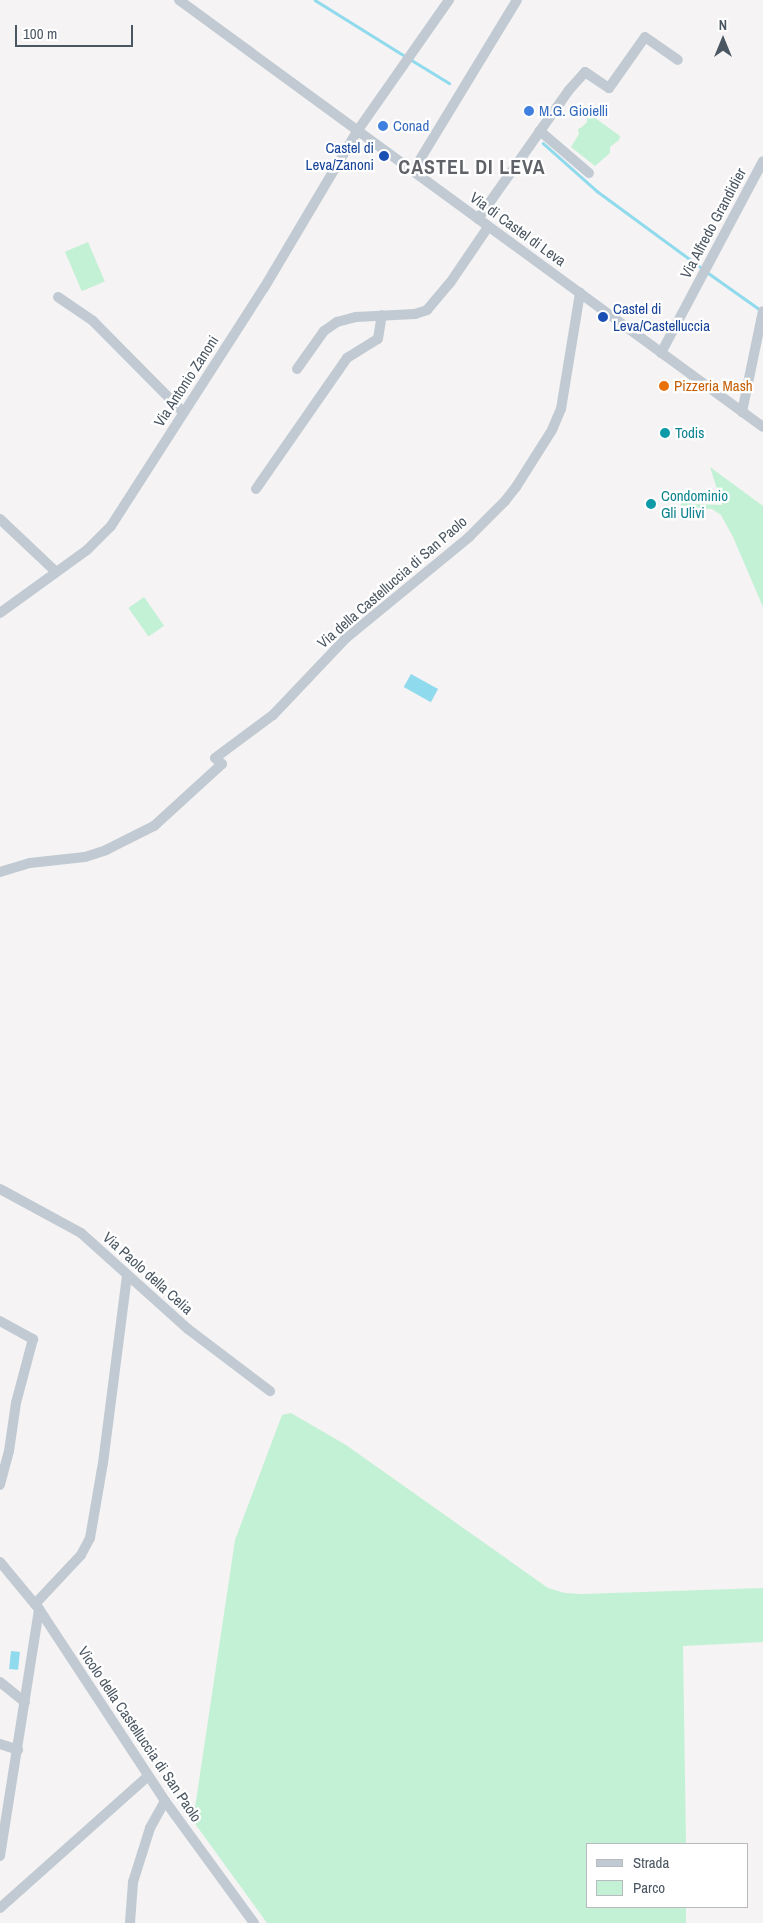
<!DOCTYPE html>
<style>
body{margin:0}
#map{position:relative;width:763px;height:1923px;overflow:hidden;background:#f5f3f3;font-family:"Archivo Narrow",sans-serif}
div>[style]{position:absolute}
[style*='--x']{left:calc(var(--x)*1px);top:calc(var(--y)*1px);width:calc(var(--w)*1px);rotate:calc(var(--a)*1deg)}
.green>*{inset:0;background:#c3f1d5;transform-origin:0 0}
.water>*{inset:0;background:#90daee;transform-origin:0 0}
.stream>*{height:2.5px;margin:-1.25px;padding:0 1.25px;transform-origin:1.25px;border-radius:1.25px;background:#90daee}
.minor>*{height:10px;margin:-5px;padding:0 5px;transform-origin:5px;border-radius:5px;background:#c1cad2}
.dots>*{width:14px;height:14px;translate:-50% -50%;box-sizing:border-box;border:2px solid #fff;border-radius:50%}
span{translate:-50% -50%;white-space:nowrap;text-align:center;line-height:1.15;-webkit-text-stroke:4.5px #fff;paint-order:stroke}
.shop-label{font-size:15px;color:#366cbe}
.left{translate:0 -50%;text-align:left}
.transit-label{font-size:15px;color:#164399}
.right{translate:-100% -50%;text-align:right}
.street-label{font-size:15px;color:#4a5661}
.food-label{font-size:15px;color:#c56008}
.culture-label{font-size:15px;color:#0d838f}
.district-label{font-size:20px;color:#5f6368;font-weight:700;letter-spacing:1px}
.legend{position:absolute;left:586px;top:1843px;width:162px;height:65px;box-sizing:border-box;background:#fff;border:1px solid #b7bbc0;margin:0;padding:6px 9px;list-style:none;font-size:15px;color:#4a5661}
.legend li{display:flex;align-items:center;gap:10px;height:25px}
.legend b{width:25px;border:1px solid #b7bbc0}
.north{position:absolute;left:698px;top:15px;width:50px;height:50px;-webkit-text-stroke:4px #fff;paint-order:stroke;rotate:0deg;font-size:14px;font-weight:700;line-height:20px;text-align:center;color:#4a5661}
.north::after{content:'';display:block;margin:auto;width:18px;height:22px;background:#4a5661;clip-path:polygon(50% 0,100% 100%,50% 72%,0 100%)}
.scale{position:absolute;left:15px;top:25px;width:118px;height:22px;box-sizing:border-box;border:2px solid #4a5661;border-top:0;padding-left:6px;font-size:15px;line-height:18px;white-space:nowrap;color:#4a5661;-webkit-text-stroke:4px #fff;paint-order:stroke}
</style>
<div id="map">
<div class="green">
<div style="clip-path:polygon(591px 115px,620px 136px,619px 140px,610px 147px,610px 153px,595px 166px,571px 147px,579px 134px,578px 129px,582px 127px,587px 122px,587px 117px)"></div>
<div style="left:88px;top:242px;width:43px;height:25px;rotate:67deg"></div>
<div style="clip-path:polygon(710px 467px,763px 506px,763px 607px,733px 537px,721px 515px,712px 509px,693px 508px,680px 511px,682px 497px,692px 504px,722px 505px)"></div>
<div style="left:144px;top:597px;width:35px;height:19px;rotate:55deg"></div>
<div style="clip-path:polygon(291px 1413px,346px 1445px,548px 1588px,565px 1593px,582px 1594px,763px 1588px,763px 1642px,683px 1646px,686px 1844px,587px 1844px,587px 1907px,686px 1907px,686px 1923px,267px 1923px,193px 1821px,235px 1540px,282px 1415px)"></div>
</div>
<div class="water">
<div style="left:411px;top:674px;width:31px;height:15px;rotate:29deg"></div>
<div style="left:11px;top:1651px;width:9px;height:18px;rotate:6deg"></div>
</div>
<div class="stream">
<div style="--x:315;--y:0;--w:106;--a:31.9"></div>
<div style="--x:410;--y:59;--w:46;--a:31.6"></div>
<div style="--x:543;--y:143;--w:72;--a:41.6"></div>
<div style="--x:597;--y:191;--w:132;--a:36.3"></div>
<div style="--x:707;--y:272;--w:64;--a:35.4"></div>
</div>
<div class="minor">
<div style="--x:179;--y:0;--w:723;--a:36.17"></div>
<div style="--x:413;--y:171;--w:200;--a:-58.7"></div>
<div style="--x:589;--y:173;--w:65;--a:-139.4"></div>
<div style="--x:540;--y:131;--w:50;--a:-54.7"></div>
<div style="--x:569;--y:90;--w:24;--a:-48"></div>
<div style="--x:585;--y:72;--w:29;--a:34"></div>
<div style="--x:609;--y:88;--w:62;--a:-54.8"></div>
<div style="--x:645;--y:37;--w:40;--a:34.9"></div>
<div style="--x:478;--y:219;--w:108;--a:-54.8"></div>
<div style="--x:58;--y:297;--w:42;--a:34.4"></div>
<div style="--x:93;--y:321;--w:128;--a:45.3"></div>
<div style="--x:661;--y:353;--w:217;--a:-62"></div>
<div style="--x:297;--y:369;--w:47;--a:-54.6"></div>
<div style="--x:324;--y:331;--w:16;--a:-35"></div>
<div style="--x:337;--y:322;--w:20;--a:-15"></div>
<div style="--x:356;--y:317;--w:59;--a:-2.9"></div>
<div style="--x:415;--y:314;--w:13;--a:-18"></div>
<div style="--x:427;--y:310;--w:35;--a:-50"></div>
<div style="--x:450;--y:283;--w:68;--a:-55.8"></div>
<div style="--x:742;--y:412;--w:103;--a:-78.3"></div>
<div style="--x:256;--y:489;--w:160;--a:-55.2"></div>
<div style="--x:347;--y:358;--w:36;--a:-32"></div>
<div style="--x:378;--y:339;--w:24;--a:-81"></div>
<div style="--x:0;--y:519;--w:76;--a:43.4"></div>
<div style="--x:0;--y:613;--w:107;--a:-35.9"></div>
<div style="--x:87;--y:550;--w:34;--a:-45"></div>
<div style="--x:111;--y:526;--w:283;--a:-57.3"></div>
<div style="--x:264;--y:288;--w:184;--a:-59.3"></div>
<div style="--x:358;--y:130;--w:159;--a:-55"></div>
<div style="--x:0;--y:872;--w:31;--a:-17"></div>
<div style="--x:30;--y:863;--w:55;--a:-6.2"></div>
<div style="--x:85;--y:857;--w:22;--a:-18"></div>
<div style="--x:106;--y:850;--w:54;--a:-26.6"></div>
<div style="--x:154;--y:826;--w:92;--a:-42.4"></div>
<div style="--x:222;--y:764;--w:9;--a:-139"></div>
<div style="--x:215;--y:758;--w:72;--a:-36.6"></div>
<div style="--x:273;--y:715;--w:105;--a:-46.5"></div>
<div style="--x:345;--y:639;--w:161;--a:-39.4"></div>
<div style="--x:469;--y:537;--w:51;--a:-45"></div>
<div style="--x:505;--y:501;--w:18;--a:-52"></div>
<div style="--x:516;--y:487;--w:67;--a:-57.7"></div>
<div style="--x:552;--y:430;--w:23;--a:-67"></div>
<div style="--x:561;--y:409;--w:118;--a:-80.7"></div>
<div style="--x:0;--y:1189;--w:92;--a:28.5"></div>
<div style="--x:81;--y:1233;--w:144;--a:41.9"></div>
<div style="--x:188;--y:1329;--w:103;--a:37.1"></div>
<div style="--x:0;--y:1321;--w:38;--a:29"></div>
<div style="--x:33;--y:1339;--w:66;--a:104.9"></div>
<div style="--x:16;--y:1403;--w:49;--a:98.3"></div>
<div style="--x:9;--y:1451;--w:35;--a:105"></div>
<div style="--x:0;--y:1562;--w:61;--a:50.3"></div>
<div style="--x:39;--y:1609;--w:230;--a:56.7"></div>
<div style="--x:165;--y:1801;--w:151;--a:53.9"></div>
<div style="--x:35;--y:1604;--w:67;--a:-46.8"></div>
<div style="--x:81;--y:1555;--w:19;--a:-62"></div>
<div style="--x:90;--y:1538;--w:76;--a:-80.2"></div>
<div style="--x:103;--y:1463;--w:190;--a:-82.7"></div>
<div style="--x:0;--y:1682;--w:32;--a:39"></div>
<div style="--x:0;--y:1744;--w:19;--a:18"></div>
<div style="--x:0;--y:1856;--w:250;--a:-81"></div>
<div style="--x:0;--y:1908;--w:198;--a:-41.7"></div>
<div style="--x:130;--y:1923;--w:41;--a:-85.8"></div>
<div style="--x:133;--y:1882;--w:57;--a:-72.5"></div>
<div style="--x:150;--y:1828;--w:31;--a:-61"></div>
</div>
<div class="dots">
<div style="left:529px;top:111px;background:#3f7fe0"></div>
<div style="left:383px;top:126px;background:#3f7fe0"></div>
<div style="left:384px;top:156px;background:#1a4fb4"></div>
<div style="left:603px;top:317px;background:#1a4fb4"></div>
<div style="left:664px;top:386px;background:#e8710a"></div>
<div style="left:665px;top:433px;background:#0f9aa8"></div>
<div style="left:651px;top:504px;background:#0f9aa8"></div>
</div>
<div class="shop-label">
<span class="left" style="left:539px;top:111px">M.G. Gioielli</span>
<span class="left" style="left:393px;top:126px">Conad</span>
</div>
<div class="transit-label">
<span class="right" style="left:374px;top:156px">Castel di<br>Leva/Zanoni</span>
<span class="left" style="left:613px;top:317px">Castel di<br>Leva/Castelluccia</span>
</div>
<div class="street-label">
<span style="left:713px;top:223px;rotate:-62deg">Via Alfredo Grandidier</span>
<span style="left:518px;top:229px;rotate:36deg">Via di Castel di Leva</span>
<span style="left:186px;top:381px;rotate:-57deg">Via Antonio Zanoni</span>
<span style="left:392px;top:582px;rotate:-41deg">Via della Castelluccia di San Paolo</span>
<span style="left:148px;top:1273px;rotate:42deg">Via Paolo della Celia</span>
<span style="left:140px;top:1734px;rotate:56deg">Vicolo della Castelluccia di San Paolo</span>
</div>
<div class="food-label">
<span class="left" style="left:674px;top:386px">Pizzeria Mash</span>
</div>
<div class="culture-label">
<span class="left" style="left:675px;top:433px">Todis</span>
<span class="left" style="left:661px;top:504px">Condominio<br>Gli Ulivi</span>
</div>
<div class="district-label">
<span style="left:472px;top:166px">CASTEL DI LEVA</span>
</div>
<ul class="legend">
<li><b style="height:6px;background:#c1cad2"></b>Strada</li>
<li><b style="height:14px;background:#c3f1d5"></b>Parco</li>
</ul>
<div class="north">N</div>
<div class="scale">100 m</div>
</div>
